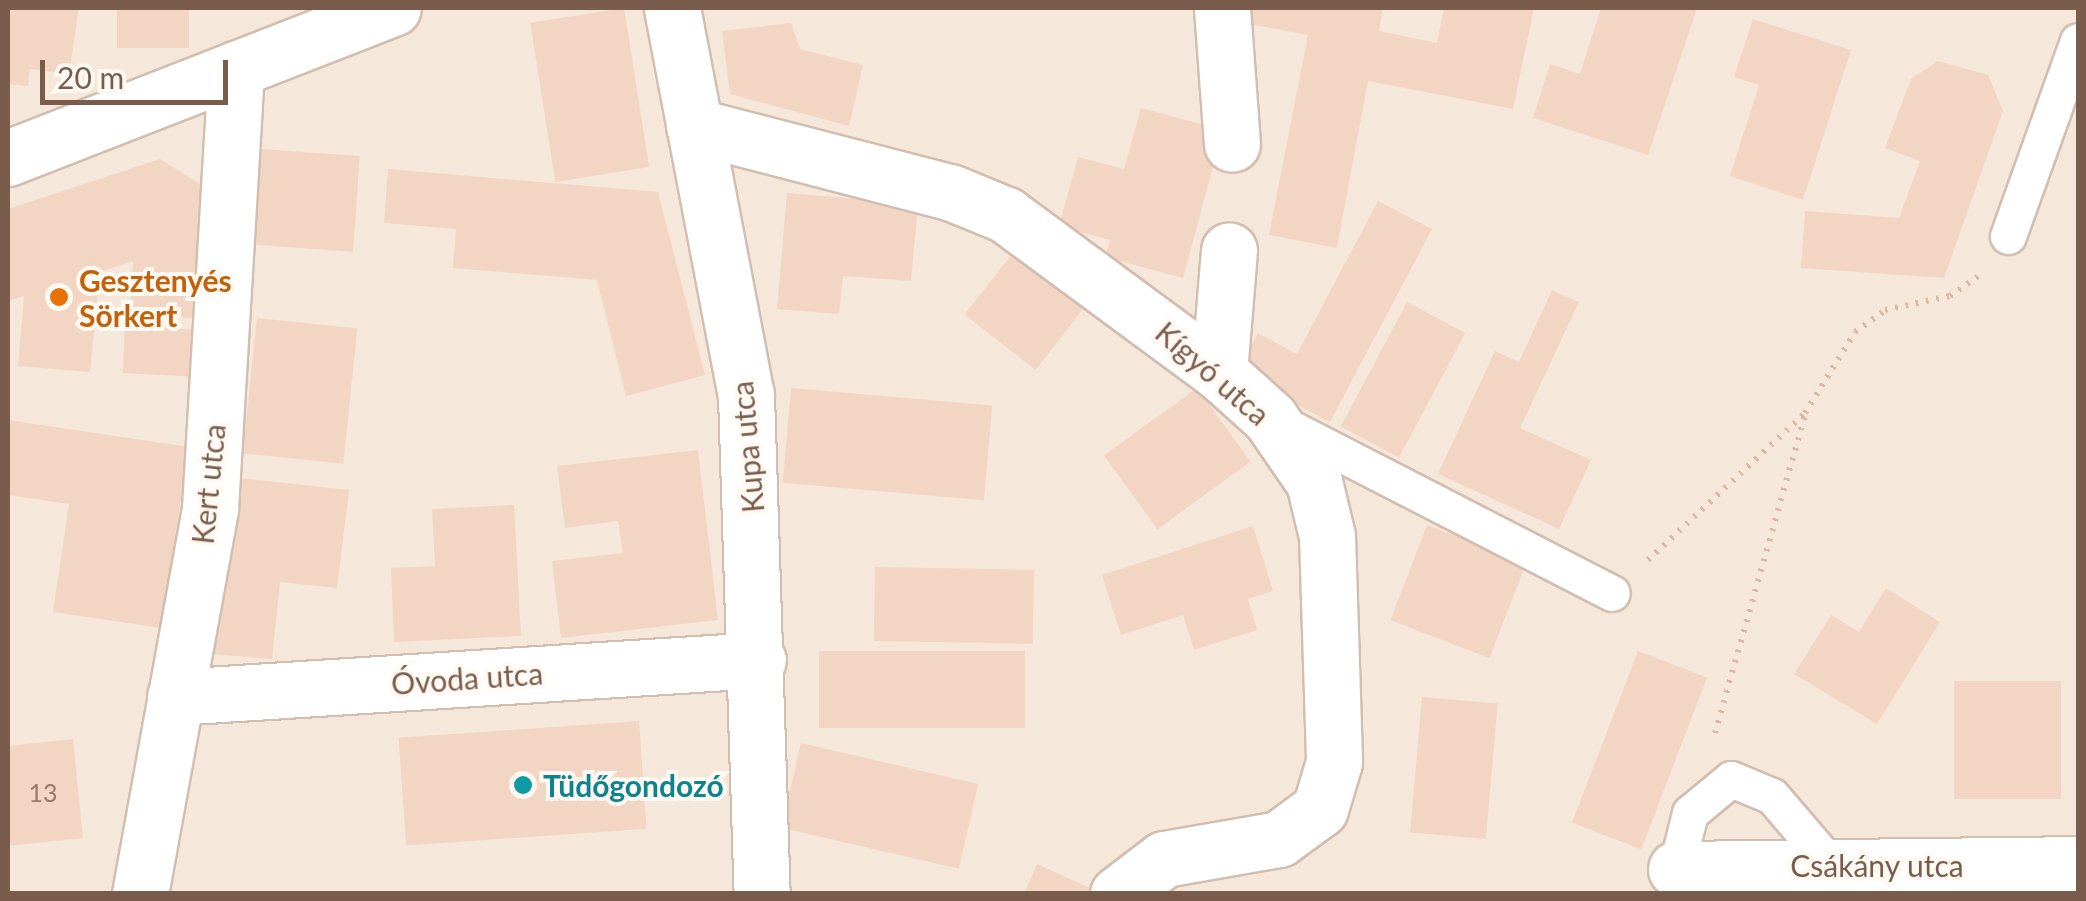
<!DOCTYPE html>
<meta charset="utf-8">
<style>
body{margin:0}
#map{position:relative;width:2086px;height:901px;overflow:hidden;background:#fdf6ec;font-family:Lato,sans-serif}
div>[style]{position:absolute}
[style*='--x']{left:calc(var(--x)*1px);top:calc(var(--y)*1px);width:calc(var(--w)*1px);rotate:calc(var(--a)*1deg)}
.residential>*{inset:0;background:#f5e8da;transform-origin:0 0}
.building>*{inset:0;background:#f3d5c3;transform-origin:0 0}
.path>*{height:6px;margin-top:-3px;transform-origin:0;background:repeating-linear-gradient(90deg,#d9b8a5 0 2.5px,transparent 0 10.5px)}
.roads{filter:drop-shadow(2px 0 #d1beb0) drop-shadow(-2px 0 #d1beb0) drop-shadow(0 2px #d1beb0) drop-shadow(0 -2px #d1beb0)}
.service>*{height:35px;margin:-17.5px;padding:0 17.5px;transform-origin:17.5px;border-radius:17.5px;background:#fff}
.minor>*{height:55px;margin:-27.5px;padding:0 27.5px;transform-origin:27.5px;border-radius:27.5px;background:#fff}
.dots>*{width:28px;height:28px;translate:-50% -50%;box-sizing:border-box;border:5px solid #fffaf3;border-radius:50%}
span{translate:-50% -50%;white-space:nowrap;text-align:center;line-height:1.15;-webkit-text-stroke:8px #fffaf3;paint-order:stroke}
.number-label{font-size:25px;color:#987a6a}
.number-label span{-webkit-text-stroke-width:0}
.food-label{font-size:30px;color:#c56008;font-weight:700}
.left{translate:0 -50%;text-align:left}
.street-label{font-size:30px;color:#7a5c4d}
.culture-label{font-size:30px;color:#0d838f;font-weight:700}
.frame{position:absolute;inset:0;border:10px solid #7a5c4d;pointer-events:none}
.scale{position:absolute;left:40px;top:60px;width:188px;height:45px;box-sizing:border-box;border:5px solid #7a5c4d;border-top:0;padding-left:12px;font-size:30px;line-height:35px;white-space:nowrap;color:#7a5c4d;-webkit-text-stroke:8px #fffaf3;paint-order:stroke}
</style>
<div id="map">
<div class="residential">
<div style="left:8px;top:8px;width:2070px;height:885px"></div>
</div>
<div class="building">
<div style="clip-path:polygon(8px 8px,79px 8px,69px 74px,30px 69px,28px 86px,8px 84px)"></div>
<div style="left:117px;top:8px;width:72px;height:40px"></div>
<div style="left:624px;top:8px;width:161px;height:95px;rotate:81deg"></div>
<div style="clip-path:polygon(1246px 8px,1383px 8px,1379px 31px,1437px 43px,1444px 8px,1534px 8px,1513px 109px,1368px 81px,1337px 248px,1269px 235px,1308px 35px,1243px 23px)"></div>
<div style="clip-path:polygon(1601px 8px,1697px 8px,1648px 155px,1533px 118px,1550px 64px,1580px 74px)"></div>
<div style="clip-path:polygon(1753px 19px,1851px 50px,1803px 200px,1730px 176px,1759px 85px,1734px 77px)"></div>
<div style="clip-path:polygon(791px 23px,800px 49px,863px 65px,849px 126px,730px 94px,722px 31px)"></div>
<div style="clip-path:polygon(1938px 61px,1988px 75px,2003px 111px,1944px 278px,1801px 268px,1805px 211px,1899px 218px,1920px 161px,1885px 148px,1911px 79px)"></div>
<div style="clip-path:polygon(1141px 108px,1223px 130px,1183px 278px,1105px 257px,1110px 240px,1059px 226px,1078px 157px,1124px 169px)"></div>
<div style="left:260px;top:149px;width:100px;height:96px;rotate:4deg"></div>
<div style="clip-path:polygon(160px 159px,203px 186px,197px 318px,130px 315px,133px 261px,100px 272px,90px 372px,18px 366px,24px 296px,8px 301px,8px 209px)"></div>
<div style="clip-path:polygon(388px 169px,658px 192px,705px 375px,626px 396px,597px 280px,453px 268px,456px 229px,384px 223px)"></div>
<div style="clip-path:polygon(787px 193px,918px 204px,911px 281px,843px 276px,839px 314px,777px 309px)"></div>
<div style="clip-path:polygon(1378px 201px,1432px 229px,1330px 422px,1237px 373px,1258px 333px,1297px 354px)"></div>
<div style="left:1015px;top:250px;width:90px;height:82px;rotate:38deg"></div>
<div style="clip-path:polygon(1552px 290px,1579px 302px,1520px 428px,1591px 460px,1559px 529px,1438px 474px,1495px 351px,1519px 362px)"></div>
<div style="left:1407px;top:302px;width:66px;height:141px;rotate:28deg"></div>
<div style="left:257px;top:318px;width:101px;height:136px;rotate:6deg"></div>
<div style="left:125px;top:326px;width:68px;height:47px;rotate:3deg"></div>
<div style="left:791px;top:388px;width:202px;height:95px;rotate:5deg"></div>
<div style="left:1197px;top:388px;width:91px;height:115px;rotate:54deg"></div>
<div style="clip-path:polygon(8px 420px,189px 447px,161px 628px,53px 612px,69px 504px,8px 495px)"></div>
<div style="clip-path:polygon(698px 450px,718px 620px,561px 638px,552px 561px,623px 553px,618px 521px,565px 528px,557px 466px)"></div>
<div style="clip-path:polygon(232px 477px,349px 490px,337px 588px,280px 582px,272px 659px,213px 654px)"></div>
<div style="clip-path:polygon(514px 505px,521px 636px,394px 642px,391px 568px,435px 566px,432px 509px)"></div>
<div style="left:1427px;top:525px;width:106px;height:102px;rotate:21deg"></div>
<div style="clip-path:polygon(1253px 526px,1273px 591px,1248px 599px,1257px 630px,1194px 650px,1183px 615px,1121px 635px,1102px 575px)"></div>
<div style="left:875px;top:567px;width:159px;height:74px;rotate:1deg"></div>
<div style="clip-path:polygon(1886px 588px,1940px 622px,1877px 724px,1794px 674px,1831px 615px,1859px 632px)"></div>
<div style="left:819px;top:651px;width:206px;height:77px"></div>
<div style="left:1638px;top:651px;width:74px;height:184px;rotate:21deg"></div>
<div style="left:1954px;top:681px;width:107px;height:118px"></div>
<div style="left:1422px;top:697px;width:76px;height:136px;rotate:5deg"></div>
<div style="left:639px;top:721px;width:108px;height:241px;rotate:86deg"></div>
<div style="clip-path:polygon(73px 739px,83px 838px,8px 846px,8px 746px)"></div>
<div style="left:801px;top:743px;width:182px;height:87px;rotate:13deg"></div>
<div style="clip-path:polygon(1037px 864px,1090px 888px,1087px 894px,1024px 894px)"></div>
</div>
<div class="path">
<div style="--x:1648;--y:560;--w:215;--a:-43.1"></div>
<div style="--x:1805;--y:413;--w:95;--a:-58.3"></div>
<div style="--x:1855;--y:332;--w:37;--a:-36"></div>
<div style="--x:1885;--y:310;--w:66;--a:-12.2"></div>
<div style="--x:1950;--y:296;--w:38;--a:-35"></div>
<div style="--x:1715;--y:733;--w:331;--a:-74.2"></div>
</div>
<div class="roads">
<div class="service">
<div style="--x:2008;--y:236;--w:207;--a:-70.3"></div>
<div style="--x:1279;--y:422;--w:374;--a:27.2"></div>
<div style="--x:1676;--y:869;--w:58;--a:-76"></div>
<div style="--x:1690;--y:813;--w:53;--a:-39.7"></div>
<div style="--x:1731;--y:779;--w:44;--a:22.5"></div>
<div style="--x:1772;--y:796;--w:91;--a:49.5"></div>
</div>
<div class="minor">
<div style="--x:672;--y:8;--w:394;--a:79.2"></div>
<div style="--x:746;--y:395;--w:499;--a:88.2"></div>
<div style="--x:1222;--y:8;--w:136;--a:85.8"></div>
<div style="--x:694;--y:126;--w:264;--a:14.5"></div>
<div style="--x:950;--y:192;--w:61;--a:22.3"></div>
<div style="--x:1006;--y:215;--w:265;--a:36.4"></div>
<div style="--x:1219;--y:372;--w:69;--a:42"></div>
<div style="--x:1270;--y:418;--w:78;--a:55.5"></div>
<div style="--x:1314;--y:482;--w:56;--a:76.5"></div>
<div style="--x:1327;--y:536;--w:226;--a:88.2"></div>
<div style="--x:1334;--y:762;--w:49;--a:106.6"></div>
<div style="--x:1320;--y:809;--w:51;--a:143.8"></div>
<div style="--x:1279;--y:839;--w:117;--a:170.1"></div>
<div style="--x:1164;--y:859;--w:58;--a:142.7"></div>
<div style="--x:8;--y:158;--w:413;--a:-21.3"></div>
<div style="--x:1219;--y:372;--w:122;--a:-85.3"></div>
<div style="--x:175;--y:697;--w:584;--a:-3.63"></div>
<div style="--x:1676;--y:869;--w:402;--a:-0.7"></div>
<div style="--x:140;--y:894;--w:392;--a:-79.7"></div>
<div style="--x:210;--y:508;--w:440;--a:-86.6"></div>
</div>
</div>
<div class="dots">
<div style="left:59px;top:297px;background:#e8710a"></div>
<div style="left:523px;top:785px;background:#0f9aa8"></div>
</div>
<div class="number-label">
<span style="left:43px;top:792px">13</span>
</div>
<div class="food-label">
<span class="left" style="left:79px;top:297px">Gesztenyés<br>Sörkert</span>
</div>
<div class="street-label">
<span style="left:1213px;top:373px;rotate:41deg">Kígyó utca</span>
<span style="left:747px;top:447px;rotate:-95deg">Kupa utca</span>
<span style="left:208px;top:484px;rotate:-84deg">Kert utca</span>
<span style="left:467px;top:678px;rotate:-4deg">Óvoda utca</span>
<span style="left:1877px;top:865px">Csákány utca</span>
</div>
<div class="culture-label">
<span class="left" style="left:543px;top:785px">Tüdőgondozó</span>
</div>
<div class="frame"></div>
<div class="scale">20 m</div>
</div>
